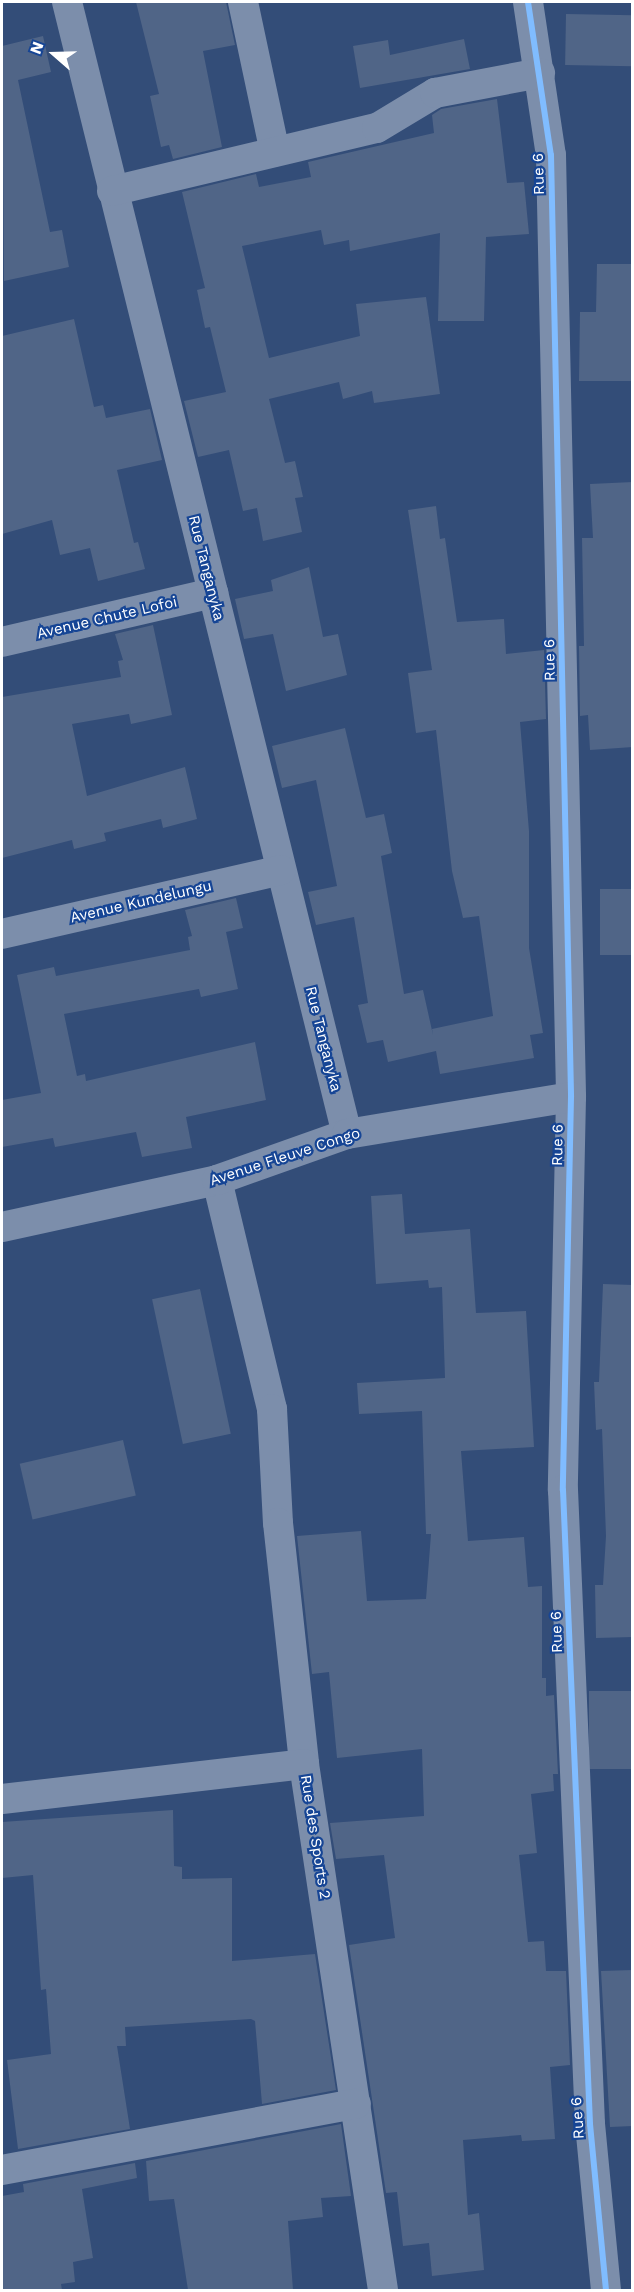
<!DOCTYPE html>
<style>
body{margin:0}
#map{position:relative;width:634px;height:2292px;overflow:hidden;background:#334d78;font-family:"Work Sans",sans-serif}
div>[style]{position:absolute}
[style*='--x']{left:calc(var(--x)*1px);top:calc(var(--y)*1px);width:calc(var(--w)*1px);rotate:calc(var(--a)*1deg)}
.building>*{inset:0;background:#506587;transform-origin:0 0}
.minor>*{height:30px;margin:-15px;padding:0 15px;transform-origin:15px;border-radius:15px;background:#7c8eab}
.cycleway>*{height:6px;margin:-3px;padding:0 3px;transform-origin:3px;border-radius:3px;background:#80bcff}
span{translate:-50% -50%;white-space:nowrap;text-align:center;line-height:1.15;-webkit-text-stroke:4.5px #164595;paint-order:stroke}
.street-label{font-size:15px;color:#fff}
.frame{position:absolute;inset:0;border:3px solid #fff;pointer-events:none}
.north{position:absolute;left:24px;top:24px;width:60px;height:60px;-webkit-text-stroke:4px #164595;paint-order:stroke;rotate:290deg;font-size:16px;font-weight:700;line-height:24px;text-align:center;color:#fff}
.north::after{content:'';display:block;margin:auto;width:21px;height:27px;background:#fff;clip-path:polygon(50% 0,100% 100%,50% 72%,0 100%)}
</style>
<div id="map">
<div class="building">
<div style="clip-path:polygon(136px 2px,226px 2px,235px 45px,203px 51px,222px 147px,173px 159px,169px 145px,161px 147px,150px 96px,159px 94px)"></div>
<div style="left:566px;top:14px;width:67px;height:51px;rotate:1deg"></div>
<div style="clip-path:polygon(43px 36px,51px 72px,18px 80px,50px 232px,62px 230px,69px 267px,4px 281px,2px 46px)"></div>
<div style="clip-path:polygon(464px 39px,470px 69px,360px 88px,353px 46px,388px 40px,390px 55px)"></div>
<div style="clip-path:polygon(497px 99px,507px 183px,524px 182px,529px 234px,486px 237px,484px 321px,438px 321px,440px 233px,350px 251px,349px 240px,324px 245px,321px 230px,242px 246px,269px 358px,360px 336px,356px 304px,426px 297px,440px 394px,374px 403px,372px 391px,343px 399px,339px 382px,269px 399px,285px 463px,295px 461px,303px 497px,295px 498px,302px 532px,263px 541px,257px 508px,243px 511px,229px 450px,198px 457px,184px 401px,226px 392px,210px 327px,205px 328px,197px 290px,205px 288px,182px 192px,256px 174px,259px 187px,311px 177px,308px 162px,434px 133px,432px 115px,441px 109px)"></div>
<div style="clip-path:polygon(597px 264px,633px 264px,633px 381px,579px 381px,580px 312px,596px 312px)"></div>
<div style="clip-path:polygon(74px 319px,94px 407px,103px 405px,106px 418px,150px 409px,162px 460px,117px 470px,134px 543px,138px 542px,145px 569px,98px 581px,90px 548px,60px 555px,52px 520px,2px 534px,2px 336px)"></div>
<div style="clip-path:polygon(633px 482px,633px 747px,590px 750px,588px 715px,580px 716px,579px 646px,584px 646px,582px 538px,593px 538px,590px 484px)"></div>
<div style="clip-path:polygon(436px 506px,440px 539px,445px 538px,457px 622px,504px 619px,506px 654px,544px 650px,546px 719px,520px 722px,529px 831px,529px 948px,543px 1033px,530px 1035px,534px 1058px,440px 1074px,436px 1051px,388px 1062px,383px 1040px,367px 1043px,358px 1005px,368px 1003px,354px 917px,316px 925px,308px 892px,337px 886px,316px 780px,282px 788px,272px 746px,345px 728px,366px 818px,384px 814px,392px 853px,381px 856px,404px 994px,423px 990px,433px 1035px,432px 1029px,493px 1016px,479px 916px,463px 918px,452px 871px,436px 730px,416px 733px,408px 673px,432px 670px,408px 510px)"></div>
<div style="clip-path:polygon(309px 567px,323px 637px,338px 634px,347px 675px,286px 691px,273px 634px,244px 639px,235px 599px,273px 591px,271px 580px)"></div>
<div style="clip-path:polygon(153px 625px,172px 715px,131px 724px,129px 714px,72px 724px,87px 796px,185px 767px,197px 819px,163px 828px,161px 819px,104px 833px,106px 841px,74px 849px,72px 840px,2px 858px,2px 697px,121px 677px,118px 661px,123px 660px,115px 634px)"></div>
<div style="left:600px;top:889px;width:33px;height:66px"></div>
<div style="clip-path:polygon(236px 898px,243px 928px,226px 932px,238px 989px,201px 997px,199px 989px,64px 1014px,77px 1076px,85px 1074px,86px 1081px,255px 1042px,266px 1100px,186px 1117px,192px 1148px,142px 1157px,136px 1132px,55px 1147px,53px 1138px,2px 1147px,2px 1100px,41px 1093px,17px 975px,54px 967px,56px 976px,190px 950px,188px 937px,192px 936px,185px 910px)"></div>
<div style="clip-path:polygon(402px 1194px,405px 1234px,470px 1229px,476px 1313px,526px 1311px,534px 1447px,461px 1451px,468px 1541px,524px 1537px,528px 1587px,542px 1586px,542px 1678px,546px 1678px,546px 1696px,554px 1695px,558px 1774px,553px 1774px,554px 1791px,531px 1794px,537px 1853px,519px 1855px,528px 1942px,544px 1941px,546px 1971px,566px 1971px,570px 2065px,550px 2067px,555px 2139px,522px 2141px,521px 2135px,463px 2140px,468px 2215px,479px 2213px,484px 2270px,432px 2276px,429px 2243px,403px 2246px,397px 2192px,386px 2193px,349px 1945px,395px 1938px,384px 1855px,336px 1859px,330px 1823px,424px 1816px,422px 1749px,337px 1758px,329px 1672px,312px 1674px,297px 1536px,361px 1531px,367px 1601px,426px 1599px,431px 1534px,426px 1534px,422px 1411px,359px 1414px,357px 1383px,445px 1378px,442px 1287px,429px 1288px,428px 1280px,376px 1284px,371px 1196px)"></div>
<div style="clip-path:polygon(603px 1284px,633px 1285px,633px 1637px,596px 1638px,595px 1585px,603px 1585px,606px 1536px,602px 1429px,596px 1430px,594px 1382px,599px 1382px)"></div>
<div style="left:200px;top:1289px;width:148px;height:49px;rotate:78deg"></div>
<div style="left:123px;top:1440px;width:57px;height:106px;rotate:77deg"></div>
<div style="left:633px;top:1691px;width:78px;height:44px;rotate:90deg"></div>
<div style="clip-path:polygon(173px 1810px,174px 1866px,182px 1867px,182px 1879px,232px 1878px,232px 1961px,315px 1954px,336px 2090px,262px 2104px,255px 2021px,251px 2019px,125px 2027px,126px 2046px,117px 2046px,130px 2129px,18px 2149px,7px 2060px,51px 2054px,46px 1989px,41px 1990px,33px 1875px,2px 1878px,2px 1822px)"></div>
<div style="clip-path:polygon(633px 1970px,633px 2126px,610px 2127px,601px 1971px)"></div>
<div style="clip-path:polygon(341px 2124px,351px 2196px,321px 2198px,323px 2217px,288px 2221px,293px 2290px,188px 2290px,174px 2199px,149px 2201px,146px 2161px)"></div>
<div style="clip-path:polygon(135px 2163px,137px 2178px,82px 2189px,93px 2258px,73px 2262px,75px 2282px,61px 2284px,62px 2290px,2px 2290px,2px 2196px,24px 2192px,23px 2184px)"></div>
</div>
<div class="minor">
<div style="--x:67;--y:2;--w:1166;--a:76.11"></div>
<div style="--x:243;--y:2;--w:153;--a:78"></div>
<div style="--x:528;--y:2;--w:155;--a:81.5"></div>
<div style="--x:551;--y:155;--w:942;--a:88.78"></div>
<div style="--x:571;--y:1097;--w:393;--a:91.2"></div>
<div style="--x:563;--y:1490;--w:635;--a:87.56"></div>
<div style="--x:590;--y:2124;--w:167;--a:84.5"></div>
<div style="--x:112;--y:191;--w:272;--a:-13.4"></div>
<div style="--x:377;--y:128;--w:68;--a:-31.1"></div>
<div style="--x:435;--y:93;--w:107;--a:-10.8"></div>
<div style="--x:2;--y:642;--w:217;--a:-13.1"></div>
<div style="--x:2;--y:934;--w:286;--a:-12.9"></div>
<div style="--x:217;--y:1180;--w:236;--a:76.5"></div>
<div style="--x:272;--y:1409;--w:114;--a:87"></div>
<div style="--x:278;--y:1523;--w:242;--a:83.8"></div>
<div style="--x:304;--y:1764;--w:532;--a:81.46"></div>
<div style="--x:2;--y:1227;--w:220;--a:-12.3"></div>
<div style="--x:217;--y:1180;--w:138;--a:-19.5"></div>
<div style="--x:347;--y:1134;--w:227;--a:-9.4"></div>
<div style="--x:2;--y:1799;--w:304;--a:-6.6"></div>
<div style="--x:2;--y:2170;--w:360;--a:-10.6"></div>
</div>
<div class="cycleway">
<div style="--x:528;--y:2;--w:155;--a:81.5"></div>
<div style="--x:551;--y:155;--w:942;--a:88.78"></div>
<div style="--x:571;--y:1097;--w:393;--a:91.2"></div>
<div style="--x:563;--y:1490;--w:635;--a:87.56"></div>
<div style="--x:590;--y:2124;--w:167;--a:84.5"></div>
</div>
<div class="street-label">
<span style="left:539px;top:174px;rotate:-92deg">Rue 6</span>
<span style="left:206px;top:568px;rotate:76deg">Rue Tanganyka</span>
<span style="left:107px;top:618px;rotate:-13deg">Avenue Chute Lofoi</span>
<span style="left:550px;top:660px;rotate:-91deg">Rue 6</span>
<span style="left:141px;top:902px;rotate:-13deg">Avenue Kundelungu</span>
<span style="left:323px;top:1039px;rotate:76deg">Rue Tanganyka</span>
<span style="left:558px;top:1145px;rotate:-89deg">Rue 6</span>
<span style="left:285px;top:1157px;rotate:-18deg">Avenue Fleuve Congo</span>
<span style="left:557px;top:1632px;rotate:-92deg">Rue 6</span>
<span style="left:315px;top:1837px;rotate:81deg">Rue des Sports 2</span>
<span style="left:578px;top:2118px;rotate:-94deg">Rue 6</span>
</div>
<div class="frame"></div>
<div class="north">N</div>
</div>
